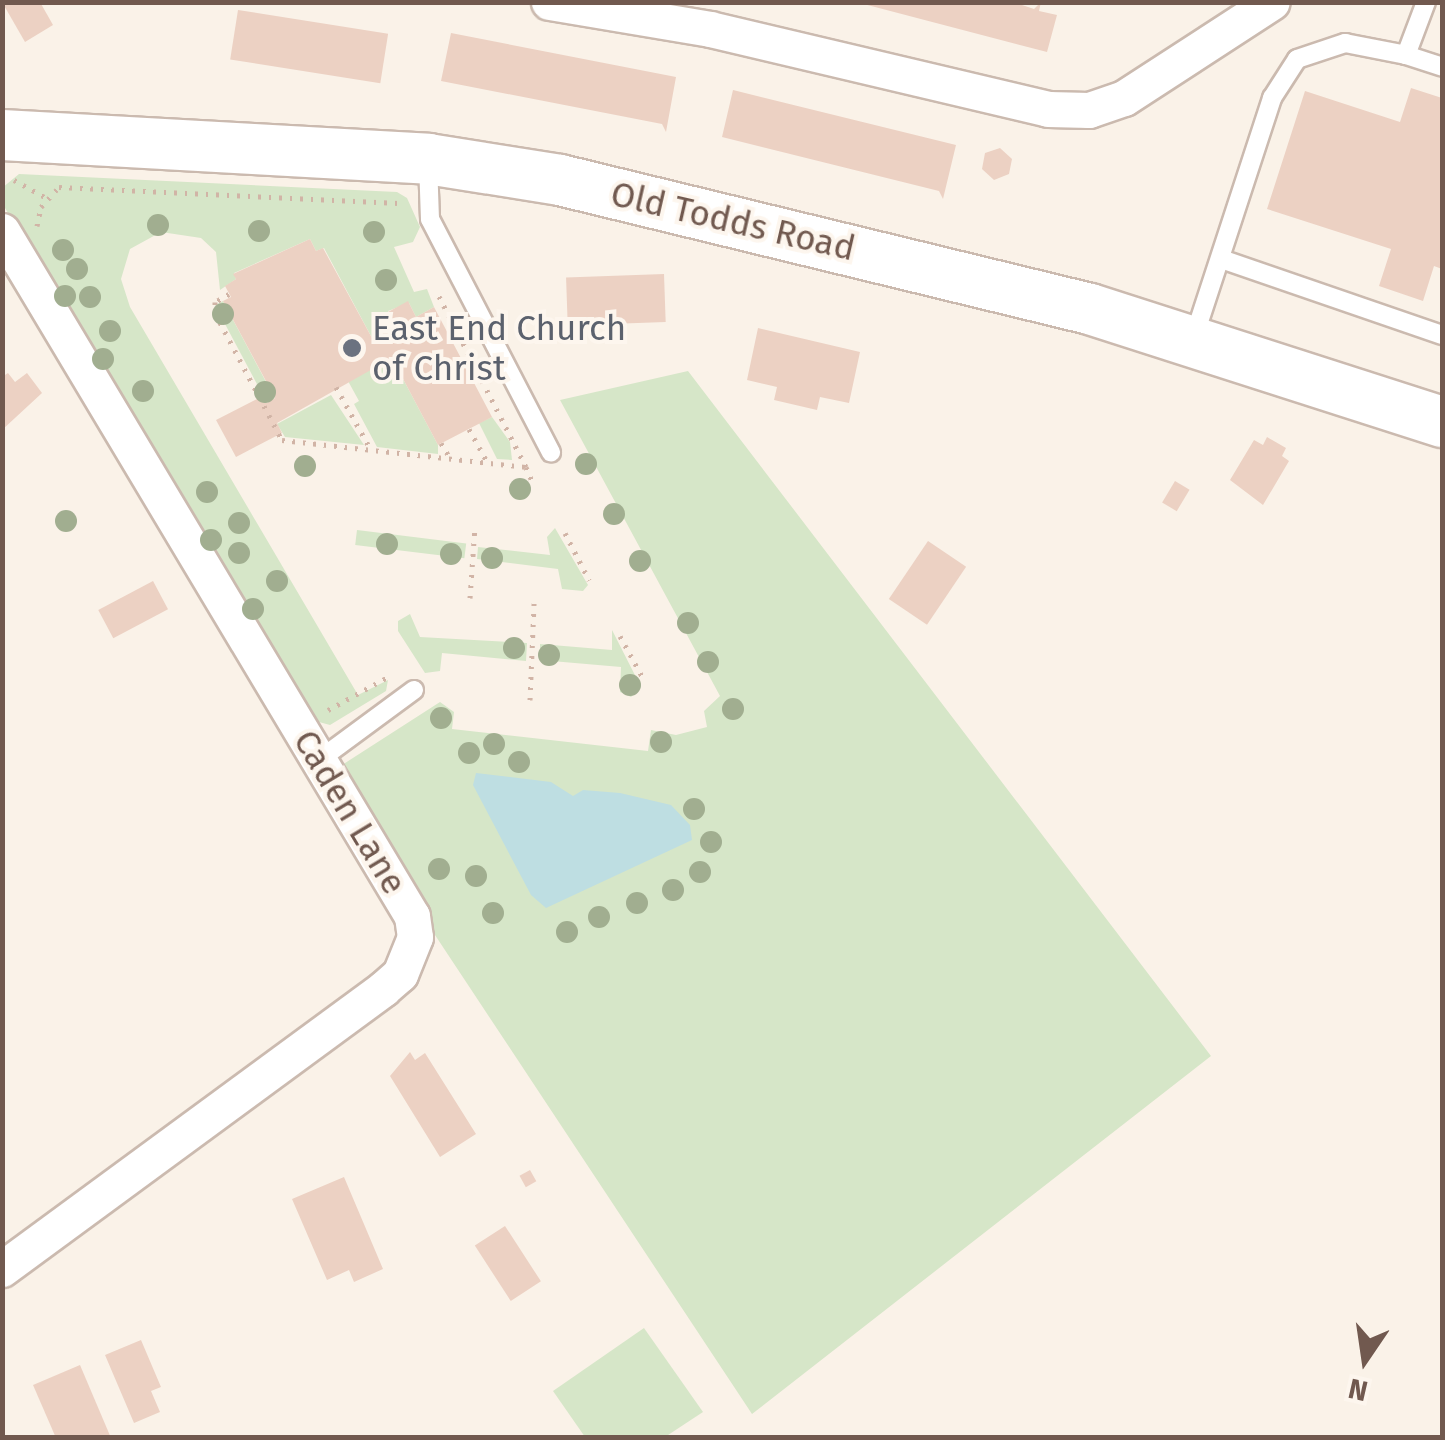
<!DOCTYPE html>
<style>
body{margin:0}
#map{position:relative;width:1445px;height:1440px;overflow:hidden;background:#faf2e8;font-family:"Fira Sans",sans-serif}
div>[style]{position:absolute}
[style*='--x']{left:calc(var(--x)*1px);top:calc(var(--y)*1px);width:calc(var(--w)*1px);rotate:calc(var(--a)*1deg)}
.green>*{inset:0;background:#d6e6c8;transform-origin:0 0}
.water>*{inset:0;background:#bedee2}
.building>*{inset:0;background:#ecd1c3;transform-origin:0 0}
.path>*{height:5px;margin-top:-2.5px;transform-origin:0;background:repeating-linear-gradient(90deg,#d1b4a6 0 2.5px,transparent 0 10.5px)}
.roads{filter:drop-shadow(2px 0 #cbbaaf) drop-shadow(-2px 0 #cbbaaf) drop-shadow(0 2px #cbbaaf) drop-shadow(0 -2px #cbbaaf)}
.service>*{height:18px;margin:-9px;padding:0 9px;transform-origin:9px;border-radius:9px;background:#fff}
.minor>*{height:35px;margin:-17.5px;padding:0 17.5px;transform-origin:17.5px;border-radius:17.5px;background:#fff}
.secondary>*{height:50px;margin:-25px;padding:0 25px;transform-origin:25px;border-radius:25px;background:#fff}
.trees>*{width:22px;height:22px;margin:-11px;border-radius:50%;background:#a1ae90}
.dots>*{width:28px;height:28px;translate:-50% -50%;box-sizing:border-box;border:5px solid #fdf6ee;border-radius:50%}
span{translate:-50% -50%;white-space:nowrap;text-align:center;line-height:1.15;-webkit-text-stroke:8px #fdf6ee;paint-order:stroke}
.street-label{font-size:35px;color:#71594f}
.worship-label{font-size:35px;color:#5b616d}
.left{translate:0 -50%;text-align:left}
.frame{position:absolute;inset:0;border:5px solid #71594f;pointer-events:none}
.north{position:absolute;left:1315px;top:1310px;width:100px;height:100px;-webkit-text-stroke:8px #fdf6ee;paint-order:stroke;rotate:193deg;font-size:28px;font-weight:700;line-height:40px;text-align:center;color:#71594f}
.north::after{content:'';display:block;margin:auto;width:35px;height:45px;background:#71594f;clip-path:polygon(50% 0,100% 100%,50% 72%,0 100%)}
</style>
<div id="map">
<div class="green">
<div style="clip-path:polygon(19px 174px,397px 192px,407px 198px,420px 227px,413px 242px,394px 247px,414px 292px,427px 289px,434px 307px,416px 317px,409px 303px,388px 311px,395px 326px,372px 338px,324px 248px,316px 251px,310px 239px,234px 273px,236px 279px,220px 290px,216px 252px,201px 238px,161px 232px,130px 249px,121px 279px,130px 307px,358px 695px,388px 680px,386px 691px,330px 725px,319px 722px,5px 208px,2px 188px)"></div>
<div style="left:223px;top:301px;width:110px;height:9px;rotate:62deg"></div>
<div style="clip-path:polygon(392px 358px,438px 445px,438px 454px,377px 447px,354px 404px,359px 401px,348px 381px)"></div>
<div style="clip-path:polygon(688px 371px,1211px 1056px,752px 1414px,433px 932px,416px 885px,342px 765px,440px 702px,454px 712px,452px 729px,648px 751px,651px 730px,676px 735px,707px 727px,704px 711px,720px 696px,560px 400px)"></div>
<div style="clip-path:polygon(331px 395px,364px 445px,285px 437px,277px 424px)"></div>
<div style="clip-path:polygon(492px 417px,510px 442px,512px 460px,497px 459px,479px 423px)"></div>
<div style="clip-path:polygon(555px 528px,588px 585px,583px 591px,562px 589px,558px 569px,477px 559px,478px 547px,550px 555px,547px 537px)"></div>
<div style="left:357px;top:530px;width:110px;height:15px;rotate:7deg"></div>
<div style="clip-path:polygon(410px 614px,420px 637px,527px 643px,526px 661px,442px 653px,440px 671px,425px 673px,398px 631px,398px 621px)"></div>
<div style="clip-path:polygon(612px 630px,641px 687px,631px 697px,620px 692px,621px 667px,540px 660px,540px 644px,612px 650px)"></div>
<div style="clip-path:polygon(644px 1328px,703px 1412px,665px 1437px,585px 1437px,553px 1391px)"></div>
</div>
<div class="water">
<div style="clip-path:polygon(476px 773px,551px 782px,573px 796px,583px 790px,620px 793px,671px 805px,690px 825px,692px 840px,546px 908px,531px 895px,473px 785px)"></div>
</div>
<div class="building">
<div style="clip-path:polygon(2px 2px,40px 2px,53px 25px,25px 42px)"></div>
<div style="clip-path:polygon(856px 2px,1013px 2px,1034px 9px,1041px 2px,1039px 11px,1057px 15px,1047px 52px)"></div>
<div style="left:238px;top:10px;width:152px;height:50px;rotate:9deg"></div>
<div style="clip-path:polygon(451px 33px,676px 77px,666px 132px,662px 124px,441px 81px)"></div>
<div style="clip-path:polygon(1411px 88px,1442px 98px,1442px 269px,1434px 266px,1423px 301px,1379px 286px,1391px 249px,1267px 209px,1305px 91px,1400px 122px)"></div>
<div style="clip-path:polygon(733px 90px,956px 145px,943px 199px,939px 191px,722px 137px)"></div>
<div style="clip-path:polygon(1000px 148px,1012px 159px,1009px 174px,994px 180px,982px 169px,985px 153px)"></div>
<div style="clip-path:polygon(310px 239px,316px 251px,323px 248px,372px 338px,395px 326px,388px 312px,408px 301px,416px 317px,434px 307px,492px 417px,438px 445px,392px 358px,277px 423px,282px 433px,236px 457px,216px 420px,263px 396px,267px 403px,275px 398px,223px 301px,231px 297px,225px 286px,236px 279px,233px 274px)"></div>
<div style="left:664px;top:274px;width:48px;height:98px;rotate:88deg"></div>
<div style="clip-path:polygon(758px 328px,860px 352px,849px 403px,820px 397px,817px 410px,774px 400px,777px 387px,747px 380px)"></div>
<div style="clip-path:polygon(8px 373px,15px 382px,27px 373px,42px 393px,2px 430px,2px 377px)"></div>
<div style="clip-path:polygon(1267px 437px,1286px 448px,1282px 456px,1289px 461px,1263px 505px,1230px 480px,1254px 440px,1263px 445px)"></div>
<div style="left:1175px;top:481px;width:17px;height:25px;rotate:31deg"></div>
<div style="left:928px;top:541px;width:46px;height:70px;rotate:34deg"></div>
<div style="left:153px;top:581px;width:32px;height:62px;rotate:62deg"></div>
<div style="clip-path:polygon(410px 1052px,415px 1060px,425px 1053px,476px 1134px,440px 1157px,390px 1076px)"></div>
<div style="left:530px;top:1170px;width:13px;height:12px;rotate:61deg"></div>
<div style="clip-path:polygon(344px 1177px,383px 1269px,354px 1282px,349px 1270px,327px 1280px,292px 1199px)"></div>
<div style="left:505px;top:1226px;width:66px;height:36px;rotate:57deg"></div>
<div style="clip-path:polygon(141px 1340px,161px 1387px,151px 1391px,160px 1412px,134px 1423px,105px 1355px)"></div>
<div style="clip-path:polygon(80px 1365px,111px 1438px,56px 1438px,33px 1385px)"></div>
</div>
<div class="path">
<div style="--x:14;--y:180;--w:37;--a:29"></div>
<div style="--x:37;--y:226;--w:19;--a:-78"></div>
<div style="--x:41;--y:207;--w:27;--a:-48"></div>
<div style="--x:59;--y:187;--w:340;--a:2.7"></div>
<div style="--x:229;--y:294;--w:16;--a:150"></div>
<div style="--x:215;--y:302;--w:11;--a:90"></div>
<div style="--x:215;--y:313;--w:144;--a:62.2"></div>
<div style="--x:282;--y:440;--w:245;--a:6.3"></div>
<div style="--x:526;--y:467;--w:194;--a:-117"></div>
<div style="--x:336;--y:387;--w:72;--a:60.9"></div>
<div style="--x:469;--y:429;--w:38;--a:61"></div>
<div style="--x:441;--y:443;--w:17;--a:59"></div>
<div style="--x:526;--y:467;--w:15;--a:67"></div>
<div style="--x:565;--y:533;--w:53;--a:62.9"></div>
<div style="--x:470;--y:598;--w:71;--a:-86"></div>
<div style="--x:620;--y:636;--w:48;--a:61.3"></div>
<div style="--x:530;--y:700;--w:97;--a:-87.6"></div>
<div style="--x:328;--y:710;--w:66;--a:-28.9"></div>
</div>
<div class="roads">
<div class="service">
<div style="--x:1406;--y:55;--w:38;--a:18"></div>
<div style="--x:428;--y:162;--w:57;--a:88"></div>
<div style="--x:430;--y:219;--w:263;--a:62.6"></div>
<div style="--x:1221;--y:259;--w:234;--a:19"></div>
<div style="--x:1193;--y:340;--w:255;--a:-71.9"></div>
<div style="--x:1272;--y:98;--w:46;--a:-57.3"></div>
<div style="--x:1297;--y:59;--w:51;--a:-18.4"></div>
<div style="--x:1345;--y:43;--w:62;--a:11.1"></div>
<div style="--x:1406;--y:55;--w:57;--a:-69.3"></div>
<div style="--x:319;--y:760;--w:118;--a:-36.4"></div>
</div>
<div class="minor">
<div style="--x:549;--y:2;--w:163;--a:9.5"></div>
<div style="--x:710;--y:29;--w:347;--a:13.3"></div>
<div style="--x:1048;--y:109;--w:41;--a:1.4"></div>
<div style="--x:1089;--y:110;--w:37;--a:-19"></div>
<div style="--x:1124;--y:98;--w:176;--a:-33"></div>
<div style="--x:2;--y:231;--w:798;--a:59.1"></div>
<div style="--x:412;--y:916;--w:21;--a:82"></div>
<div style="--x:415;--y:937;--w:40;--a:112"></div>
<div style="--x:400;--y:974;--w:23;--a:139"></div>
<div style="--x:383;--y:989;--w:473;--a:143.7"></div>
</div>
<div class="secondary">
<div style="--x:2;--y:135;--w:427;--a:3.2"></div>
<div style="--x:428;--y:159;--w:134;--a:9"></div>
<div style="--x:560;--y:180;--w:545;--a:13.68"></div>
<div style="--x:1090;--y:309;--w:370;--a:17.8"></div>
</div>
</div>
<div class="trees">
<div style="left:158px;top:225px"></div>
<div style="left:259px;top:231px"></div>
<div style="left:374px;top:232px"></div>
<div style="left:63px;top:250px"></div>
<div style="left:77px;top:269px"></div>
<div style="left:386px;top:280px"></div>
<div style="left:65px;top:296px"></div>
<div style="left:90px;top:297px"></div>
<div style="left:223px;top:314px"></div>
<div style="left:110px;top:331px"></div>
<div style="left:103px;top:359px"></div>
<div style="left:143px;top:391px"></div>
<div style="left:265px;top:392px"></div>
<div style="left:586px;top:464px"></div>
<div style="left:305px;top:466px"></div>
<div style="left:520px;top:489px"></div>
<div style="left:207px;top:492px"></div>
<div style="left:614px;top:514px"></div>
<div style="left:66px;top:521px"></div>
<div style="left:239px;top:523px"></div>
<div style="left:211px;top:540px"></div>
<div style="left:387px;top:544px"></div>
<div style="left:239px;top:553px"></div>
<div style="left:451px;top:554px"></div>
<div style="left:492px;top:558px"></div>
<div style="left:640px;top:561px"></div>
<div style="left:277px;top:581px"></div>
<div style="left:253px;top:609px"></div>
<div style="left:688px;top:623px"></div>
<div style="left:514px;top:648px"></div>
<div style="left:549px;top:655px"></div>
<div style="left:708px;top:662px"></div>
<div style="left:630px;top:685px"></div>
<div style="left:733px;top:709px"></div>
<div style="left:441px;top:718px"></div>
<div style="left:661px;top:742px"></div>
<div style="left:494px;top:744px"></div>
<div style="left:469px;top:753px"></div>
<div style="left:519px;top:762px"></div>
<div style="left:694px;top:809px"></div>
<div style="left:711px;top:842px"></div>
<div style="left:439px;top:869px"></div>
<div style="left:700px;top:872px"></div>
<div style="left:476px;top:876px"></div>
<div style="left:673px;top:890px"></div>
<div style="left:637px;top:903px"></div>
<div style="left:493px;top:913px"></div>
<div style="left:599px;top:917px"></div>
<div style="left:567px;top:932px"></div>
</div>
<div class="dots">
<div style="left:352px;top:348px;background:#6b7280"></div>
</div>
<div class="street-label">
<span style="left:733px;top:221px;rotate:13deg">Old Todds Road</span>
<span style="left:350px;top:812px;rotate:59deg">Caden Lane</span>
</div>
<div class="worship-label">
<span class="left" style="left:372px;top:348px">East End Church<br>of Christ</span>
</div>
<div class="frame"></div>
<div class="north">N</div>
</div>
